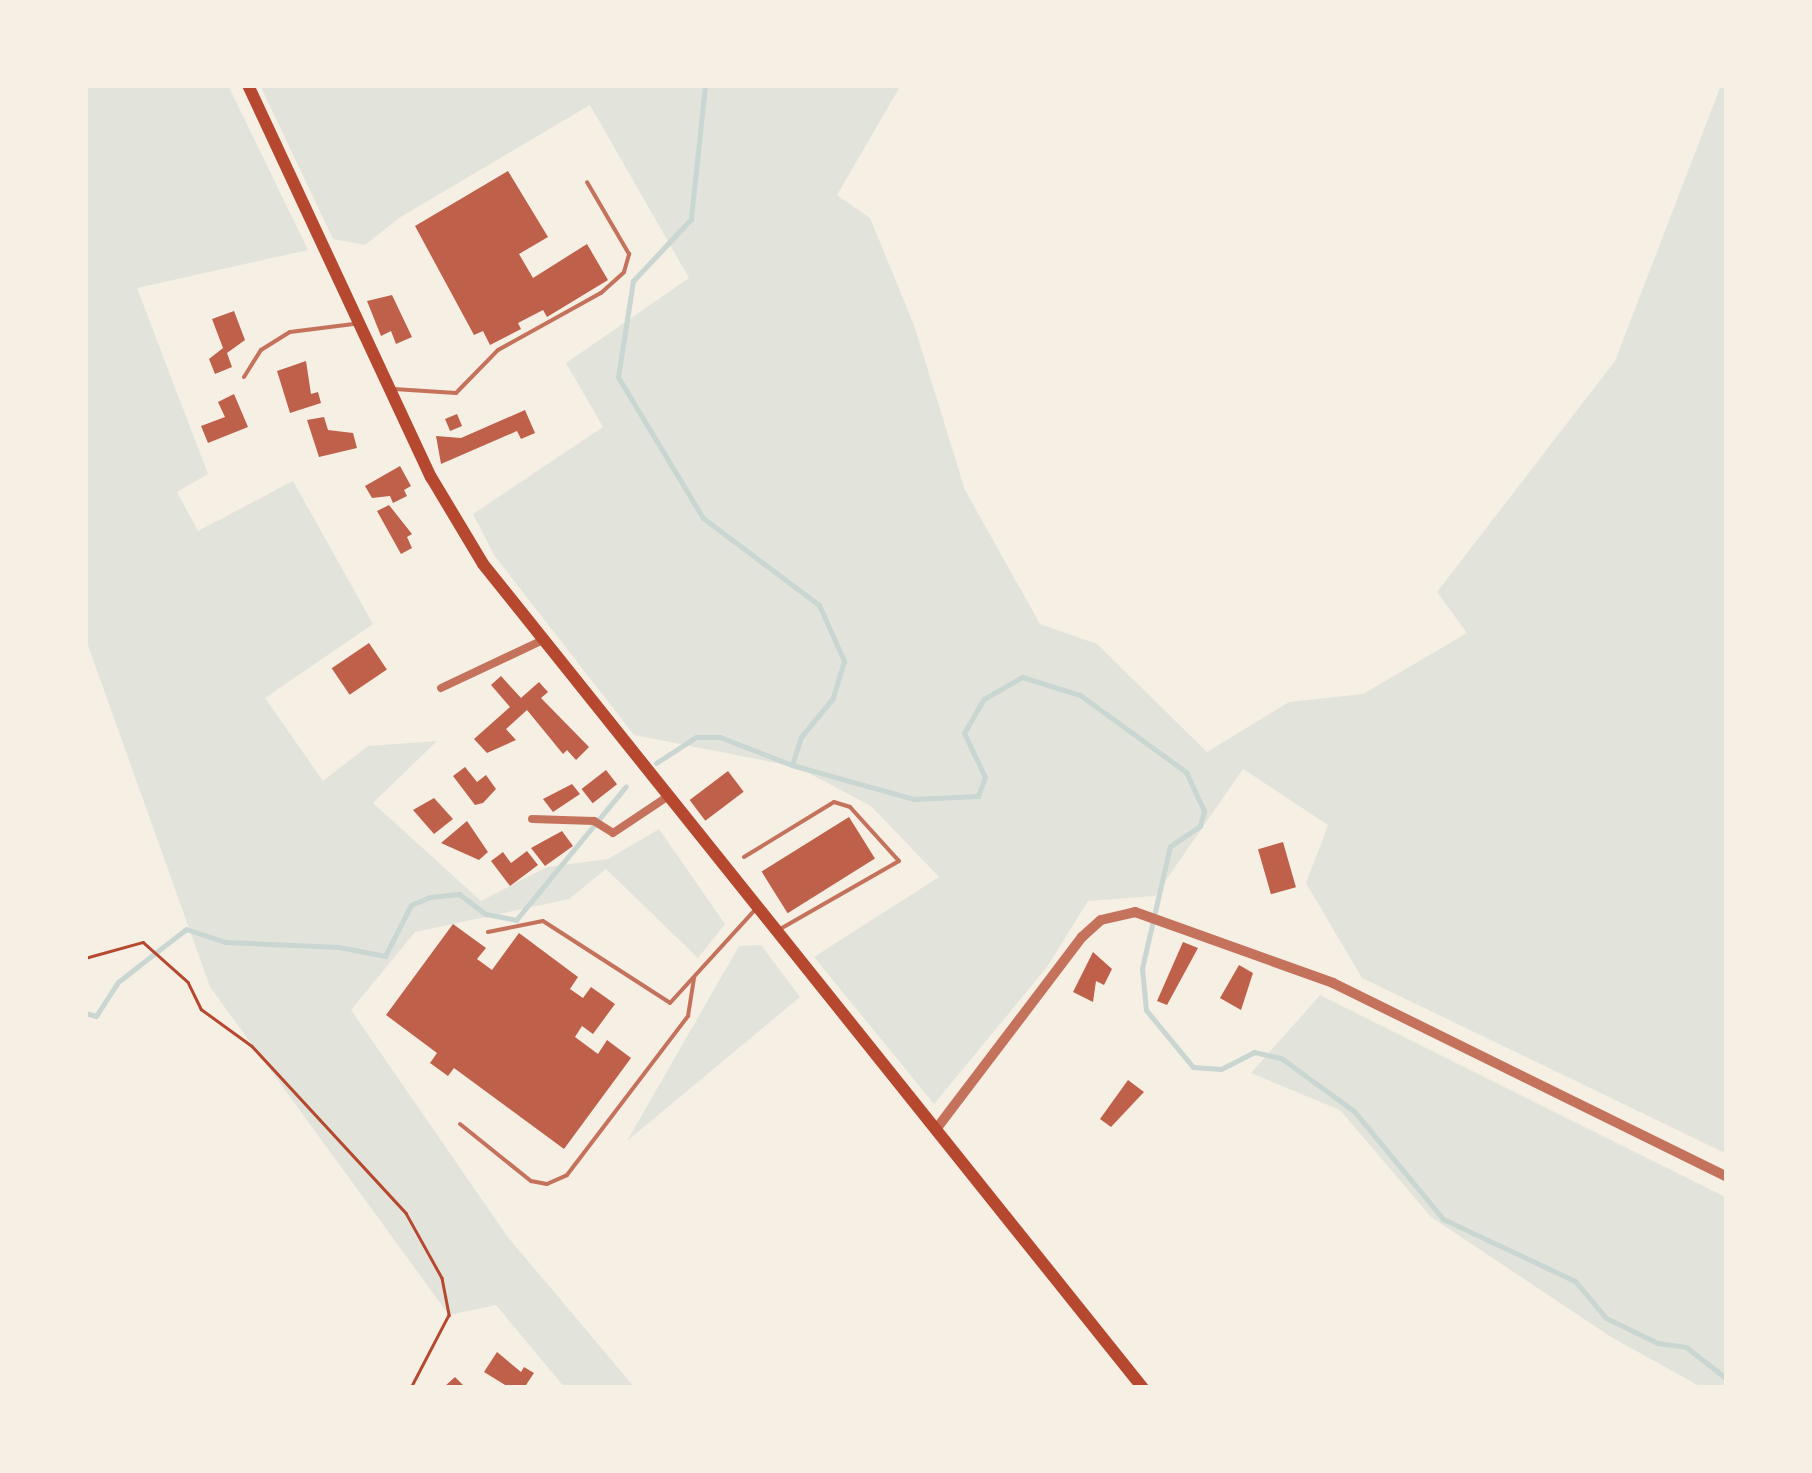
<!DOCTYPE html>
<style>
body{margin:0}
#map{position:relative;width:1812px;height:1473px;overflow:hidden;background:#f6efe4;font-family:"Archivo Narrow",sans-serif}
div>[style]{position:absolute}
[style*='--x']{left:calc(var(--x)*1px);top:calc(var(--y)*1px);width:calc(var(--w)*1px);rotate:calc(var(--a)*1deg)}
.green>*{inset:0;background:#e2e4dc}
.stream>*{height:5px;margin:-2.5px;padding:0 2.5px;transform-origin:2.5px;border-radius:2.5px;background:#c9d6d2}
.building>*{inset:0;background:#bf614a;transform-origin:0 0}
.path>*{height:2.5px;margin:-1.25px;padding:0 1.25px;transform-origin:1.25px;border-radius:1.25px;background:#b5482f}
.service>*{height:4px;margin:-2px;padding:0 2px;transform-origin:2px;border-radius:2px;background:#c5725c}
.minor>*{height:8px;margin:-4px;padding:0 4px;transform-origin:4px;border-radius:4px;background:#c5725c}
.tertiary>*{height:10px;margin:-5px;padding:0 5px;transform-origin:5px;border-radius:5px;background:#c5725c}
.trunk>*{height:12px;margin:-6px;padding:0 6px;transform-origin:6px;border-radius:6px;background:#b5482f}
span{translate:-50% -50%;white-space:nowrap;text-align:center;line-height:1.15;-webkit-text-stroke:8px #f6efe4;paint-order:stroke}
.frame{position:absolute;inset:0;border:88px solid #f6efe4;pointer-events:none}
</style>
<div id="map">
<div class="green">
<div style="clip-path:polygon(85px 85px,228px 85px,308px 250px,137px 288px,208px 474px,177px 492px,198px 531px,293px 481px,373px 624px,265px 698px,323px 781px,368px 746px,437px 741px,373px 803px,481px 901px,547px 867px,608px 859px,659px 829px,725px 924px,698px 958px,606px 869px,569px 899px,415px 932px,351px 1010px,507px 1236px,635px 1388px,565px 1388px,496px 1305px,449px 1315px,210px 987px,85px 637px)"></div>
<div style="clip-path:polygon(260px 85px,901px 85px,837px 195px,870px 218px,914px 325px,965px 490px,1040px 624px,1097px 644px,1207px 752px,1289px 702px,1363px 694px,1467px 633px,1437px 592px,1615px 361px,1721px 85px,1727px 85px,1727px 1154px,1362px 978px,1306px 883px,1328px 825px,1243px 769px,1155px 896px,1088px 901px,1047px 967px,934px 1104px,814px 957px,939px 877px,871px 806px,797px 767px,634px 735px,494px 555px,473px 514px,603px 427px,566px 363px,689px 278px,590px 105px,399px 218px,365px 245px,333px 239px)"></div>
<div style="clip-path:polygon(761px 945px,800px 997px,627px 1141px,739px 946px)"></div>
<div style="clip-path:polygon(1320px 995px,1727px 1198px,1727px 1388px,1703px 1388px,1611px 1337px,1431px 1217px,1340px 1110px,1251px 1073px)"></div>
</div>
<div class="stream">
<div style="--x:705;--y:85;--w:135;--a:96"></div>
<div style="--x:691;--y:219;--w:85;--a:133.1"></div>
<div style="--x:633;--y:281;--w:97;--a:98.9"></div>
<div style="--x:618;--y:377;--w:165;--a:58.9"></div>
<div style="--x:703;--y:518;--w:145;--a:36.9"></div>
<div style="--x:819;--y:605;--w:61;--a:65.9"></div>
<div style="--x:844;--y:661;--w:39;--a:107"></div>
<div style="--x:833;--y:698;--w:50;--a:129.4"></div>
<div style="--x:801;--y:737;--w:29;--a:108"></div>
<div style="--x:792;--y:765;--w:127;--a:15.6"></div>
<div style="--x:914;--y:799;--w:64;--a:-2.7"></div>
<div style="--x:978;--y:796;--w:20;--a:-70"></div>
<div style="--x:985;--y:777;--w:49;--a:-115.5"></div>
<div style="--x:964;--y:733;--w:39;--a:-60"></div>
<div style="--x:984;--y:699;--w:44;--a:-30.1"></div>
<div style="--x:1022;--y:677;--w:61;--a:17.2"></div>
<div style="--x:1080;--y:695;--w:131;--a:36"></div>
<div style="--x:1186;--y:772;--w:43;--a:65.2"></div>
<div style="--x:1204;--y:811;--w:16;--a:105"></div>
<div style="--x:1200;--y:826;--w:36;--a:146"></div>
<div style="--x:1170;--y:846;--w:125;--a:102.9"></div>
<div style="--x:1142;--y:968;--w:42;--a:84.6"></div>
<div style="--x:1146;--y:1010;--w:74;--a:50.5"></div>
<div style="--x:1193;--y:1067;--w:28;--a:4"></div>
<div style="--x:1221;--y:1069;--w:37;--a:-27"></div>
<div style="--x:1254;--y:1052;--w:28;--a:13"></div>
<div style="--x:1281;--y:1058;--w:90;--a:36"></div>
<div style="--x:1354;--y:1111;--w:140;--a:50.5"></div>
<div style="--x:1443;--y:1219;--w:146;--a:25.2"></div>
<div style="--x:1575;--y:1281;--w:48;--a:50"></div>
<div style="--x:1606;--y:1318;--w:58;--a:25.7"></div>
<div style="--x:1658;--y:1343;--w:28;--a:8"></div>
<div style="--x:1686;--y:1347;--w:52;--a:38"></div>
<div style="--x:656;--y:763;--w:48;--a:-33"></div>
<div style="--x:696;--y:737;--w:24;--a:0"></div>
<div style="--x:720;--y:737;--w:77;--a:21.3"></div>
<div style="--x:85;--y:1013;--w:11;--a:15"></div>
<div style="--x:96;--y:1016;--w:40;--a:-57.1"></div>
<div style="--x:118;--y:982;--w:86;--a:-37.9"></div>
<div style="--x:186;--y:929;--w:41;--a:18.4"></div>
<div style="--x:225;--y:942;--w:114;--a:2.5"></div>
<div style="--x:339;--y:947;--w:47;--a:11.1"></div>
<div style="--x:385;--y:956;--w:57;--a:-63"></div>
<div style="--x:411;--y:905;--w:21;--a:-23"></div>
<div style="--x:430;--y:897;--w:29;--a:-6"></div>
<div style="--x:459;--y:894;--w:34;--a:37"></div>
<div style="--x:486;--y:914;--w:31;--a:11"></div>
<div style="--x:516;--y:920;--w:173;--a:-50.6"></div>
</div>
<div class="building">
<div style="clip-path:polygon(508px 171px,548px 237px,519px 254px,533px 278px,587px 244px,608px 280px,547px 317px,543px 310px,518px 323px,521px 329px,490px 345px,483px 331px,474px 335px,415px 226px)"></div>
<div style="clip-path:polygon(392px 295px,412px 337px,396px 344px,391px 331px,381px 336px,367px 301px)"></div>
<div style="clip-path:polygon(234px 311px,245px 340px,227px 353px,232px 367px,215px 374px,209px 359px,223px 348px,212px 319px)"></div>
<div style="clip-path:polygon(306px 361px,311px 394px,318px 392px,321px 403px,290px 413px,277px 371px)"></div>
<div style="clip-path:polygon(234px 394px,248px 427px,208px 443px,201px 426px,225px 417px,218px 402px)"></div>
<div style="clip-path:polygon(525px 410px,535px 433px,521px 439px,517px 431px,441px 464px,436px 436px,461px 438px)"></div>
<div style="left:457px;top:414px;width:13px;height:13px;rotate:67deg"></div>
<div style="clip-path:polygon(324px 417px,328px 430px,353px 433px,357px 448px,319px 457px,307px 420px)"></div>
<div style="clip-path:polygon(400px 466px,411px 486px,404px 490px,407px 496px,393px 503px,390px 496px,372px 498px,365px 486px)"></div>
<div style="clip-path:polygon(389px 505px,412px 534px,407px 537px,412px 548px,401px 554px,377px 511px)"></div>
<div style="left:369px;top:643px;width:32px;height:45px;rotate:56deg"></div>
<div style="clip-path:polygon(501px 676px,521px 698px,539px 682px,548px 692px,541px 698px,589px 747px,576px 760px,567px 750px,563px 754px,527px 710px,506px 729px,516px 740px,487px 753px,474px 739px,510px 707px,491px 685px)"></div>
<div style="clip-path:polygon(465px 767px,477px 782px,486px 775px,496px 789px,483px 803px,475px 805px,453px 776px)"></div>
<div style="left:606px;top:770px;width:18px;height:31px;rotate:52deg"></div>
<div style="left:728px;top:771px;width:26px;height:48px;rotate:53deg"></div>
<div style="clip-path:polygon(572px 784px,580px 794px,553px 812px,543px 799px)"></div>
<div style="clip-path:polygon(434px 798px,453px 819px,434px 834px,413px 810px)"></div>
<div style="left:849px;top:817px;width:49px;height:103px;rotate:58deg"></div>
<div style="clip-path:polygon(467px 821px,488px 852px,479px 860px,441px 843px)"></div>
<div style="clip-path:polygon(562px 831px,573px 846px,545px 866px,531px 848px)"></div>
<div style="left:1283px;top:842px;width:47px;height:26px;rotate:74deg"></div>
<div style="clip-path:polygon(527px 851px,538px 865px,510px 886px,491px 861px,503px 852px,511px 863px)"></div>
<div style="clip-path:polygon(453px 924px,486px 948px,477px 959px,492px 970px,519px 933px,578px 977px,570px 989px,583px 998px,591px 987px,615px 1004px,593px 1034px,582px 1026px,575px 1037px,598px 1054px,607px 1040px,631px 1058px,564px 1149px,454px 1068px,448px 1076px,430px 1063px,437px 1053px,386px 1015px)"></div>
<div style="clip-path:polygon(1183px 942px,1198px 948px,1167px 1005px,1157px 1001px)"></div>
<div style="clip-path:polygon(1093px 952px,1112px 969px,1104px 985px,1096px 981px,1093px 1002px,1073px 992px)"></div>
<div style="clip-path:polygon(1239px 965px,1253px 973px,1241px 1010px,1220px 998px)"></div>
<div style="clip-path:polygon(1128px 1080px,1144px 1092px,1111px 1127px,1100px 1119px)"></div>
<div style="clip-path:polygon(497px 1352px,521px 1372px,524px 1367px,534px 1373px,524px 1388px,510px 1388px,484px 1372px)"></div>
<div style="clip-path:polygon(455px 1377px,466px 1388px,430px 1388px,445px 1386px)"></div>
</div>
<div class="path">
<div style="--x:85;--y:958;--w:60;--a:-15.4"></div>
<div style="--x:143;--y:942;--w:60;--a:41.6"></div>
<div style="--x:188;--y:982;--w:30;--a:64"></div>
<div style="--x:201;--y:1009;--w:63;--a:36"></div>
<div style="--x:252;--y:1046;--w:227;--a:47.3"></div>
<div style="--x:406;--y:1213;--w:74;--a:61"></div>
<div style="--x:442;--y:1278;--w:38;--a:79"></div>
<div style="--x:449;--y:1315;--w:82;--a:117.5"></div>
</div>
<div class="service">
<div style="--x:244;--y:377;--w:32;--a:-58"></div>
<div style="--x:261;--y:350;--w:34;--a:-32"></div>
<div style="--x:290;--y:332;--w:64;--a:-7.1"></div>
<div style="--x:394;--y:389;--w:62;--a:3.7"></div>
<div style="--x:456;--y:393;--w:60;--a:-45.7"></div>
<div style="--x:498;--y:350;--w:118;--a:-29"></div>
<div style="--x:601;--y:293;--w:31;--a:-42"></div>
<div style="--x:624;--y:272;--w:19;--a:-74"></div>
<div style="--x:629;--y:254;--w:83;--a:-120.3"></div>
<div style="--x:744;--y:857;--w:105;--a:-31.4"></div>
<div style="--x:834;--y:802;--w:17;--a:17"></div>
<div style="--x:850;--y:807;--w:73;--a:47.8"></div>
<div style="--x:899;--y:861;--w:135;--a:150.2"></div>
<div style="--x:488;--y:932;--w:56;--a:-11.3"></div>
<div style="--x:543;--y:921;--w:151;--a:32.8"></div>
<div style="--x:670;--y:1003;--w:126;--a:-47.6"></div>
<div style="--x:460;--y:1124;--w:91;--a:38.8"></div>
<div style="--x:531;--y:1181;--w:16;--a:11"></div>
<div style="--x:547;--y:1184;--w:22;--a:-24"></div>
<div style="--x:567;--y:1175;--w:200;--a:-52.7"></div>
<div style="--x:688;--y:1016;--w:39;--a:-81"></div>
</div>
<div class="minor">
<div style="--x:441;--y:688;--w:110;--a:-25.2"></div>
<div style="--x:532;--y:819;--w:62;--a:1.8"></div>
<div style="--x:594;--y:821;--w:22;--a:32"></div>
<div style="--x:613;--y:833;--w:65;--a:-33.7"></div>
</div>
<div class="tertiary">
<div style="--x:937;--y:1128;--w:240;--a:-52.8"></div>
<div style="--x:1082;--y:937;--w:25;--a:-42"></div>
<div style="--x:1101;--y:920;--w:35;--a:-13"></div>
<div style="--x:1135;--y:912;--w:210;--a:19.7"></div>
<div style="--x:1333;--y:983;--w:439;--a:26.2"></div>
</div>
<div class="trunk">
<div style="--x:248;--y:85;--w:433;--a:65"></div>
<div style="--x:431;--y:477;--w:101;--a:59.1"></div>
<div style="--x:483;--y:564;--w:1056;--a:51.31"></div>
</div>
<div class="frame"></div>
</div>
